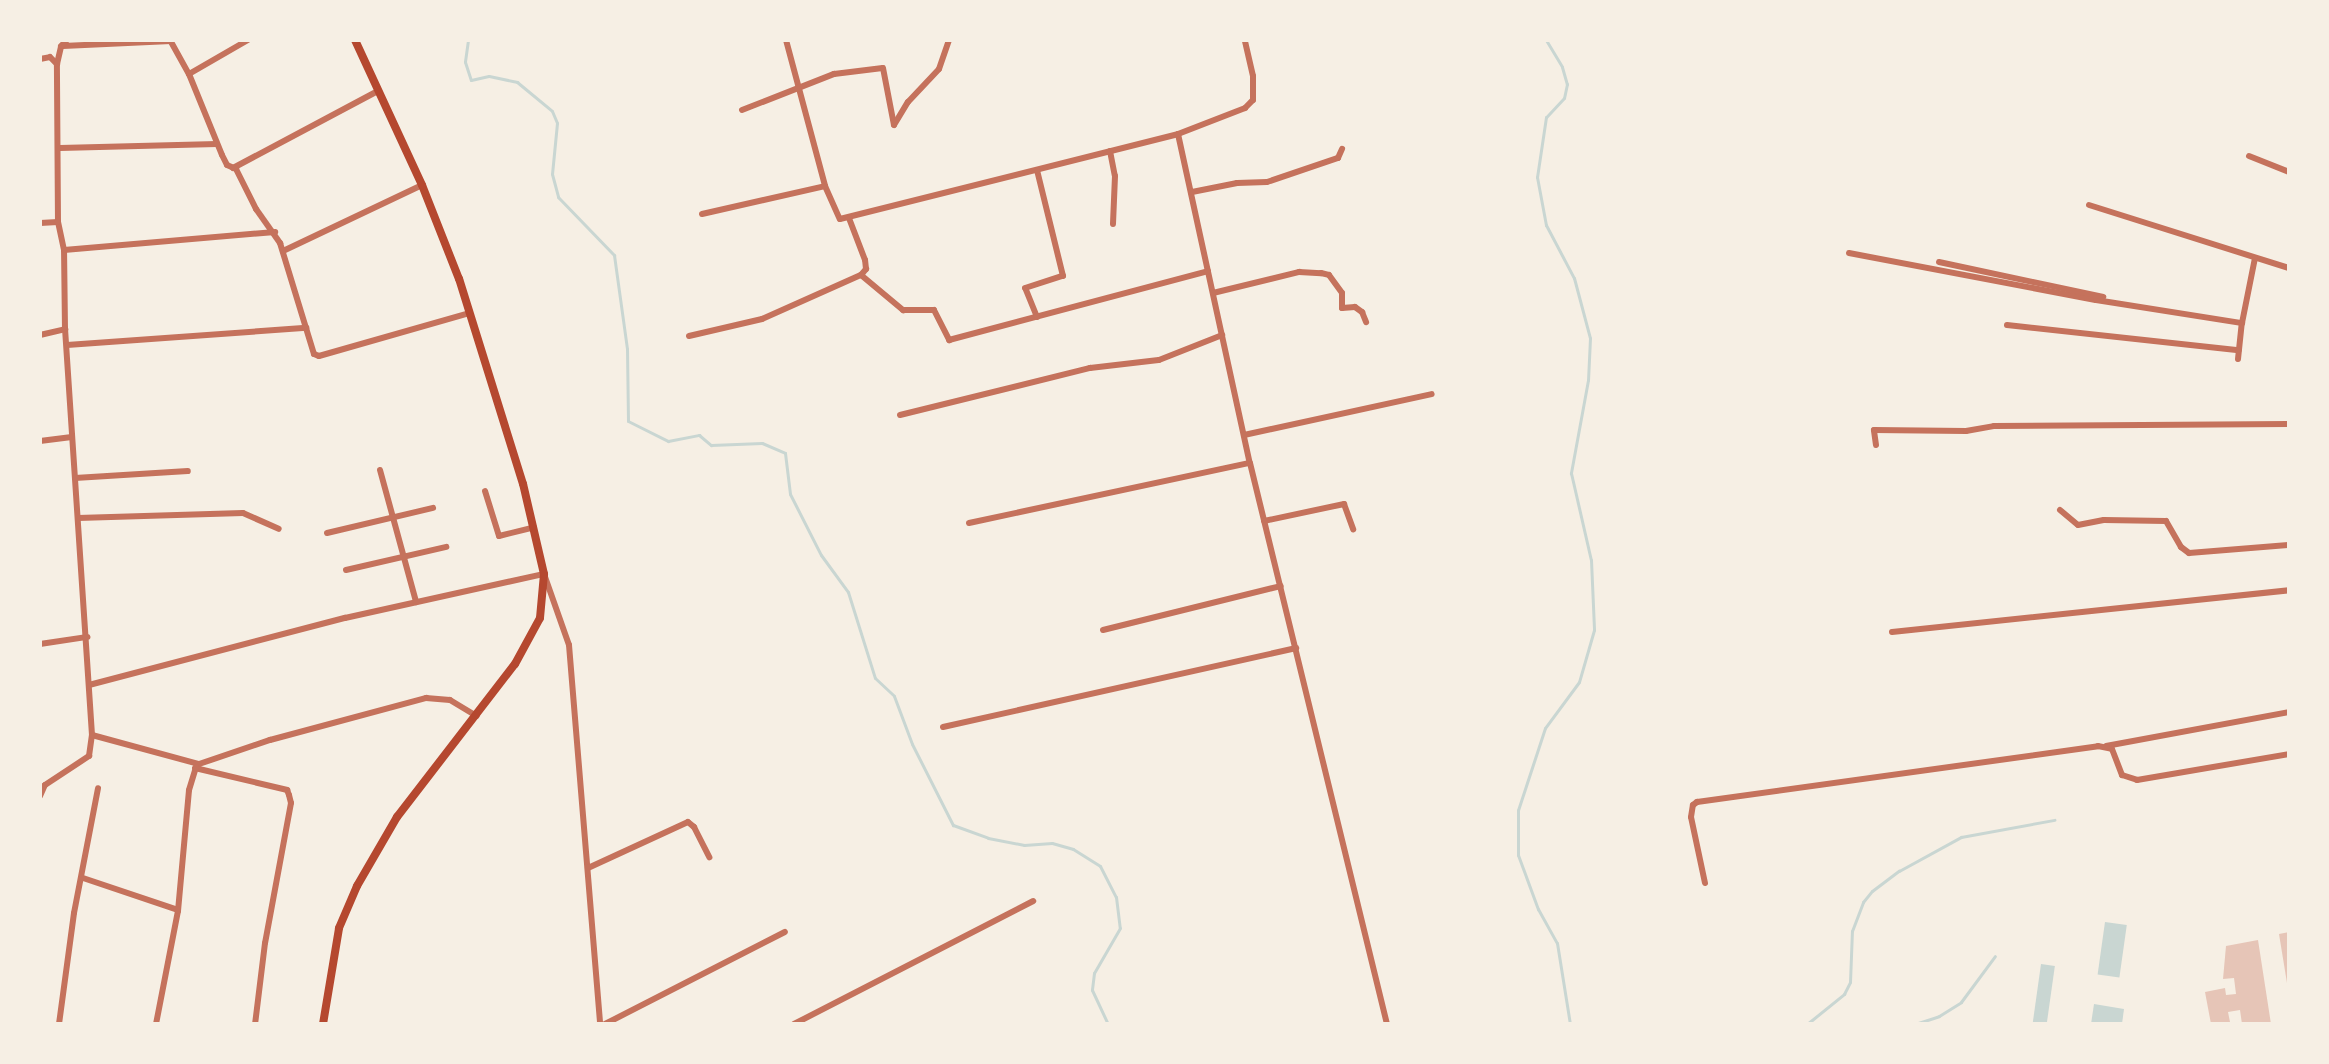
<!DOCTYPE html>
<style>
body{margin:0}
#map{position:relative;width:2329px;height:1064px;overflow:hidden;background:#f6efe4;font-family:Literata,serif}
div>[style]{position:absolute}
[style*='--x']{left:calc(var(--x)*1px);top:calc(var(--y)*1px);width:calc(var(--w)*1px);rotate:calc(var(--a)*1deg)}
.water>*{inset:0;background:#c9d6d2;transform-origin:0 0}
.stream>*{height:3px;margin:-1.5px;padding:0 1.5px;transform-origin:1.5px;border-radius:1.5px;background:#c9d6d2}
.building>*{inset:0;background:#e6c5b7}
.minor>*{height:6px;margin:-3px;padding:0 3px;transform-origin:3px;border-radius:3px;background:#c5725c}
.secondary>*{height:8px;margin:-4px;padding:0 4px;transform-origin:4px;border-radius:4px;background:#b5482f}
span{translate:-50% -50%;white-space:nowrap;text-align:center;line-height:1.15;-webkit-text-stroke:6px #f6efe4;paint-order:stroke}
.frame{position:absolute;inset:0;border:42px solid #f6efe4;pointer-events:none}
</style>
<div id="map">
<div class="water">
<div style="left:2105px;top:922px;width:22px;height:53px;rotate:8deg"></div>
<div style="left:2041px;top:964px;width:14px;height:61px;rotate:8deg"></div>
<div style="clip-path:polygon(2094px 1004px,2124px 1009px,2122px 1024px,2091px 1024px)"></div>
</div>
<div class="stream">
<div style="--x:468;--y:40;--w:22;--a:98"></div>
<div style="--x:465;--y:62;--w:19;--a:72"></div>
<div style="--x:471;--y:80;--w:18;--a:-13"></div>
<div style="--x:489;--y:76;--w:29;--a:12"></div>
<div style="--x:517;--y:82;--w:45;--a:39.6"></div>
<div style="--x:552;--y:111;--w:13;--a:67"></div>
<div style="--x:557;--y:123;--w:51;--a:95.6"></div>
<div style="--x:552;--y:174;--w:24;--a:75"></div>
<div style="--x:558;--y:197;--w:81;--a:46"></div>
<div style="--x:614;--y:255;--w:95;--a:82.1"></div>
<div style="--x:627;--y:349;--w:72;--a:89.2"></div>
<div style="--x:628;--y:421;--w:45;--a:26.6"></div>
<div style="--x:668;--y:441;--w:32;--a:-11"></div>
<div style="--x:699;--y:435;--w:16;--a:40"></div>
<div style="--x:711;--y:445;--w:51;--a:-2.2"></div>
<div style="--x:762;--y:443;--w:25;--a:23"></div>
<div style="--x:785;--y:453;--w:41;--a:83"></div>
<div style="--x:790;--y:494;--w:68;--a:63.1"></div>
<div style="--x:821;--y:555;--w:46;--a:53.9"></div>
<div style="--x:848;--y:592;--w:90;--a:72.6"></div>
<div style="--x:875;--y:678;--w:26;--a:43"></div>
<div style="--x:894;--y:696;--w:51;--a:69.4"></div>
<div style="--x:912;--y:744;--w:91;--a:63.2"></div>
<div style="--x:953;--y:825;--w:37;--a:20"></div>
<div style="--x:988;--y:838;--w:37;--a:11"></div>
<div style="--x:1024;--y:845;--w:28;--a:-4"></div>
<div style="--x:1052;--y:843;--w:22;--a:16"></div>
<div style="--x:1073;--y:849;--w:32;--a:32"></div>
<div style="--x:1100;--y:866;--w:35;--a:63"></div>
<div style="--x:1116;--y:897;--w:31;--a:83"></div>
<div style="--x:1120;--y:928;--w:52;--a:120"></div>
<div style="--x:1094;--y:973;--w:17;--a:97"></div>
<div style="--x:1092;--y:990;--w:38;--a:65"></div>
<div style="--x:1546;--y:40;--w:31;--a:59"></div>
<div style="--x:1562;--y:67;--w:18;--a:74"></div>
<div style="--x:1567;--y:84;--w:14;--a:102"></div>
<div style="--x:1564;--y:98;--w:26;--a:133"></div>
<div style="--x:1546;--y:117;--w:61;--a:98.5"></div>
<div style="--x:1537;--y:177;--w:49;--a:79.4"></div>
<div style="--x:1546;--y:225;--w:60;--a:62.2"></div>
<div style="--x:1574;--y:278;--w:62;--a:75.1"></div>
<div style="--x:1590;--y:338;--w:42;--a:92.7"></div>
<div style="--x:1588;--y:380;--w:95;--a:100.4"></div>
<div style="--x:1571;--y:473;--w:89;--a:77.1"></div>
<div style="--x:1591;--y:560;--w:70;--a:87.5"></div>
<div style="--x:1594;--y:630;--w:54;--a:106.1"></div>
<div style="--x:1579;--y:682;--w:57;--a:126.5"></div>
<div style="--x:1545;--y:728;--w:86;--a:108.2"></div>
<div style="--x:1518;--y:810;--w:45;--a:90"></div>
<div style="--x:1518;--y:855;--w:58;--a:69.7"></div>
<div style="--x:1538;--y:909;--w:39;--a:61"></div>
<div style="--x:1557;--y:943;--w:82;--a:80.9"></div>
<div style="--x:1807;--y:1024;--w:48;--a:-39"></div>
<div style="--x:1844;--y:994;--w:13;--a:-63"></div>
<div style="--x:1850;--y:982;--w:51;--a:-87.8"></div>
<div style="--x:1852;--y:931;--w:31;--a:-69"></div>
<div style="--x:1863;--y:902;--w:14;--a:-51"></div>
<div style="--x:1872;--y:891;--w:34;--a:-37"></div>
<div style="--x:1899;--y:871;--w:71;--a:-28.7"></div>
<div style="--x:1961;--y:837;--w:95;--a:-10.4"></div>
<div style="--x:1915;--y:1024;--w:25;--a:-18"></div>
<div style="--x:1939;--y:1016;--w:26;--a:-32"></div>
<div style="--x:1961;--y:1002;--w:57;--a:-53.5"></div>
</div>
<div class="building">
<div style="clip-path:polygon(2289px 932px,2289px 983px,2287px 983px,2279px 934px)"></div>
<div style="clip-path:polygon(2258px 940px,2271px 1024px,2242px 1024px,2240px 1010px,2228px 1012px,2230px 1022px,2211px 1024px,2205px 992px,2225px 988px,2226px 995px,2236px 994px,2234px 978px,2223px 979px,2226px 946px)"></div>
</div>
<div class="minor">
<div style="--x:170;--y:40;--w:39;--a:61"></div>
<div style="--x:189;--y:74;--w:87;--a:67.8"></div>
<div style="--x:222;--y:155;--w:11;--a:63"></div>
<div style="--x:227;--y:165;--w:10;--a:24"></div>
<div style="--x:236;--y:169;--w:45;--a:63.4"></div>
<div style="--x:256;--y:209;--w:42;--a:54.8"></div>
<div style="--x:280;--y:243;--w:116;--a:73"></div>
<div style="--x:314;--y:354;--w:5;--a:22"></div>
<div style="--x:319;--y:356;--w:157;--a:-15.9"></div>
<div style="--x:786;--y:40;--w:151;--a:75"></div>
<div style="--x:825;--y:186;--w:36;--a:66"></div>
<div style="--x:840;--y:219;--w:349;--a:-14.1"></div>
<div style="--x:1178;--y:134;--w:337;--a:77.7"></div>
<div style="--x:1250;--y:463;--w:577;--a:76.28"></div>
<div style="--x:63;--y:46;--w:108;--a:-2.7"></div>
<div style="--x:40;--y:59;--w:10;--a:-11"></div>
<div style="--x:50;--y:57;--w:10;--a:45"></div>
<div style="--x:189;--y:74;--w:68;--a:-30"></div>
<div style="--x:742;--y:110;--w:99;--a:-21.4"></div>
<div style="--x:834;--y:74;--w:49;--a:-7"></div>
<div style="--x:883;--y:68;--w:58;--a:79.1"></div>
<div style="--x:894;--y:125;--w:27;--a:-59"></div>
<div style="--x:908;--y:102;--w:45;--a:-46.8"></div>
<div style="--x:939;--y:69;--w:31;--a:-71"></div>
<div style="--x:1178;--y:134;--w:72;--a:-21.2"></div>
<div style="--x:1245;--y:108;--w:11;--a:-45"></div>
<div style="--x:1253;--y:100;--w:24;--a:-90"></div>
<div style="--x:1253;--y:76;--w:37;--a:-103"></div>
<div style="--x:60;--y:148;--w:157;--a:-1.5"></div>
<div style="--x:1110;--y:151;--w:25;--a:79"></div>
<div style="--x:1115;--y:176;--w:48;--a:92.4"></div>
<div style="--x:2249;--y:156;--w:43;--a:21.8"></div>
<div style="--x:233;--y:168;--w:164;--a:-28"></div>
<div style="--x:1192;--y:192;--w:46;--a:-11.3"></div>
<div style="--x:1237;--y:183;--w:30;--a:-2"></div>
<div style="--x:1267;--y:182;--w:75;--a:-18.7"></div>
<div style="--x:1338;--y:158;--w:10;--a:-66"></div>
<div style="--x:2089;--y:205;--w:210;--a:17.5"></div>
<div style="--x:702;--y:214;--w:126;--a:-12.8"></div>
<div style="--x:40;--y:223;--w:18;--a:-3"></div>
<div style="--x:64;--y:250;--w:212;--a:-4.9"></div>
<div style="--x:283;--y:251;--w:154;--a:-25.4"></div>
<div style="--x:1849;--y:253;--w:251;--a:10.8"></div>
<div style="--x:2096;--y:300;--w:148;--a:9"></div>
<div style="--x:1939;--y:262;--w:168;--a:12"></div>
<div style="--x:861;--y:275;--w:55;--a:39.8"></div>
<div style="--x:903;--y:310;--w:31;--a:0"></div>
<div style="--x:934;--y:310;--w:34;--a:63"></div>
<div style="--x:949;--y:340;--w:268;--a:-14.9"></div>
<div style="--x:1213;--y:293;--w:89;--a:-13.7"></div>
<div style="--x:1299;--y:272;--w:22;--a:3"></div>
<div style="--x:1321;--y:273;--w:8;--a:14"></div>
<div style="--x:1329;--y:275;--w:22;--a:54"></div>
<div style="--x:1342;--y:293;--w:15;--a:90"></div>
<div style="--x:1342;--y:308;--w:13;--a:-4"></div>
<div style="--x:1355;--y:307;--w:9;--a:36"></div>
<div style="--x:1362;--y:312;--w:11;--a:68"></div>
<div style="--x:1037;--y:317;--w:31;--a:-112"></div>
<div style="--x:1025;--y:288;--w:40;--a:-18"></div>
<div style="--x:1063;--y:276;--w:109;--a:-103.8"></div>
<div style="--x:2007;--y:325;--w:233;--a:6.2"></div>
<div style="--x:40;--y:335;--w:26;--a:-13"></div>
<div style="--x:689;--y:336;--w:75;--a:-13.1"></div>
<div style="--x:762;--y:319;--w:108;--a:-24"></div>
<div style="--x:861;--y:275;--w:8;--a:-50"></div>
<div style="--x:866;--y:269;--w:9;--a:-96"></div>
<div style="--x:865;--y:260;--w:45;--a:-110.9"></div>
<div style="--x:67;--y:345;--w:240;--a:-4.1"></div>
<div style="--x:2238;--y:359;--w:36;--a:-84"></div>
<div style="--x:2242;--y:323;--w:66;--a:-78.7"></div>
<div style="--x:900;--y:415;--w:196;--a:-13.9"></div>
<div style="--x:1090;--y:368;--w:69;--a:-6.6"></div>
<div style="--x:1159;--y:360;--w:68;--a:-21.6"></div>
<div style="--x:1244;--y:435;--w:192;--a:-12.3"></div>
<div style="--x:40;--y:441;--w:32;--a:-7"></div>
<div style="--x:1876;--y:445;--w:15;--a:-98"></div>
<div style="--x:1874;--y:430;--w:92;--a:0.6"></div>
<div style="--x:1966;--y:431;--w:28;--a:-10"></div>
<div style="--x:1994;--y:426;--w:295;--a:-0.4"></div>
<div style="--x:380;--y:470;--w:137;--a:74.7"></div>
<div style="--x:75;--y:478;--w:113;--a:-3.5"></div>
<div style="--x:485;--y:491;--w:47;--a:72.7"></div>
<div style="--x:499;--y:536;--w:36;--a:-14"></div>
<div style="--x:2060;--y:510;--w:23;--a:40"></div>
<div style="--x:2078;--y:525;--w:26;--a:-11"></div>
<div style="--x:2104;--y:520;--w:62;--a:0.9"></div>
<div style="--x:2166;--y:521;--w:30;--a:60"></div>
<div style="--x:2181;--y:547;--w:10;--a:37"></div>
<div style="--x:2189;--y:553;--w:100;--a:-4.6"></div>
<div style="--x:78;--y:518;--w:165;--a:-1.7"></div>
<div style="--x:243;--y:513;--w:39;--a:24"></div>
<div style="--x:1264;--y:521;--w:82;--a:-12"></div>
<div style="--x:1344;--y:504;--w:27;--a:70"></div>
<div style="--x:969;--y:523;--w:287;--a:-12.1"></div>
<div style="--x:327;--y:533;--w:109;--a:-13.3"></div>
<div style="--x:346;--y:570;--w:103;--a:-13"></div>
<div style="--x:1103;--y:630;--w:183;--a:-13.9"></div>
<div style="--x:1892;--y:632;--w:399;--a:-6"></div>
<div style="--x:40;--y:644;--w:48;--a:-8.5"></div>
<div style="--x:89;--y:685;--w:265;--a:-14.7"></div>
<div style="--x:345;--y:618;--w:204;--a:-12.5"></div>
<div style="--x:544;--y:574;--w:75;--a:70.6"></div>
<div style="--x:569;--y:645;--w:380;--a:85.3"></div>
<div style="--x:943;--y:727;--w:362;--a:-12.6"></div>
<div style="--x:92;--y:735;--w:111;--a:15.2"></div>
<div style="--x:199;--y:764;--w:75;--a:-18.7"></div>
<div style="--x:270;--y:740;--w:162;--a:-15.1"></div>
<div style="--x:426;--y:698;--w:24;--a:5"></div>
<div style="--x:450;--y:700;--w:31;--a:31"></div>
<div style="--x:2106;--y:746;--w:186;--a:-10.5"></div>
<div style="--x:195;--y:768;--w:95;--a:13.4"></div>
<div style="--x:287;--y:790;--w:5;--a:68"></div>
<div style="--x:289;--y:795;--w:8;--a:76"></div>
<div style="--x:291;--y:803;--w:142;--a:100.5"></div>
<div style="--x:265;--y:943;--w:82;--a:97"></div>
<div style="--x:40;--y:796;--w:12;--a:-66"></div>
<div style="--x:45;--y:785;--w:53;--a:-33.4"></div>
<div style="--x:89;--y:756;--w:21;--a:-82"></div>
<div style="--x:92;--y:735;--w:407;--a:-93.8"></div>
<div style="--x:65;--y:329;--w:79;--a:-90.7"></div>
<div style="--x:64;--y:250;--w:29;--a:-102"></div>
<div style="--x:58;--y:222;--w:158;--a:-90.4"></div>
<div style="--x:57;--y:64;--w:18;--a:-77"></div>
<div style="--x:61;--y:46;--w:8;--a:-45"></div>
<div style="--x:588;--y:868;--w:110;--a:-24.7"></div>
<div style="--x:688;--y:822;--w:8;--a:40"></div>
<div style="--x:694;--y:827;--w:34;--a:63"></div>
<div style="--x:83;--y:878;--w:100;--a:18.6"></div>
<div style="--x:1705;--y:883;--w:67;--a:-102"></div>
<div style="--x:1691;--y:817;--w:12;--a:-81"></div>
<div style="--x:1693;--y:805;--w:5;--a:-37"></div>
<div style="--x:1697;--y:802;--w:405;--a:-7.9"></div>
<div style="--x:2098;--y:746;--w:14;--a:12"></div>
<div style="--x:2112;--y:749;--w:28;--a:69"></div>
<div style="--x:2122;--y:775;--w:16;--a:18"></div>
<div style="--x:2137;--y:780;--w:154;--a:-9.7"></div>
<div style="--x:59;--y:1024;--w:112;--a:-82.3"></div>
<div style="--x:74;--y:913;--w:127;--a:-79.1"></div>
<div style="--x:156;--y:1024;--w:115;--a:-79"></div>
<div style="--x:178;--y:911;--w:121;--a:-84.8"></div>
<div style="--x:189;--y:790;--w:24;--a:-73"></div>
<div style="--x:605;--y:1024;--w:202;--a:-27.1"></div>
<div style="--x:794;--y:1024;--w:269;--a:-27.2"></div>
</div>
<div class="secondary">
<div style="--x:323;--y:1024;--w:97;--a:-80.5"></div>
<div style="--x:339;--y:928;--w:46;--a:-66.8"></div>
<div style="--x:357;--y:886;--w:80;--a:-59.9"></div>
<div style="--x:397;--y:817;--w:193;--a:-52.4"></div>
<div style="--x:515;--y:664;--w:52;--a:-61.5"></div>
<div style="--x:540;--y:618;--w:44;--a:-84.8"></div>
<div style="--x:544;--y:574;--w:92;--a:-103.1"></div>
<div style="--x:523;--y:484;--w:215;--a:-107.3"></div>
<div style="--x:459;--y:279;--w:101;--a:-111.5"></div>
<div style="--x:422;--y:185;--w:160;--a:-114.8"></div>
</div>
<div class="frame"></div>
</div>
